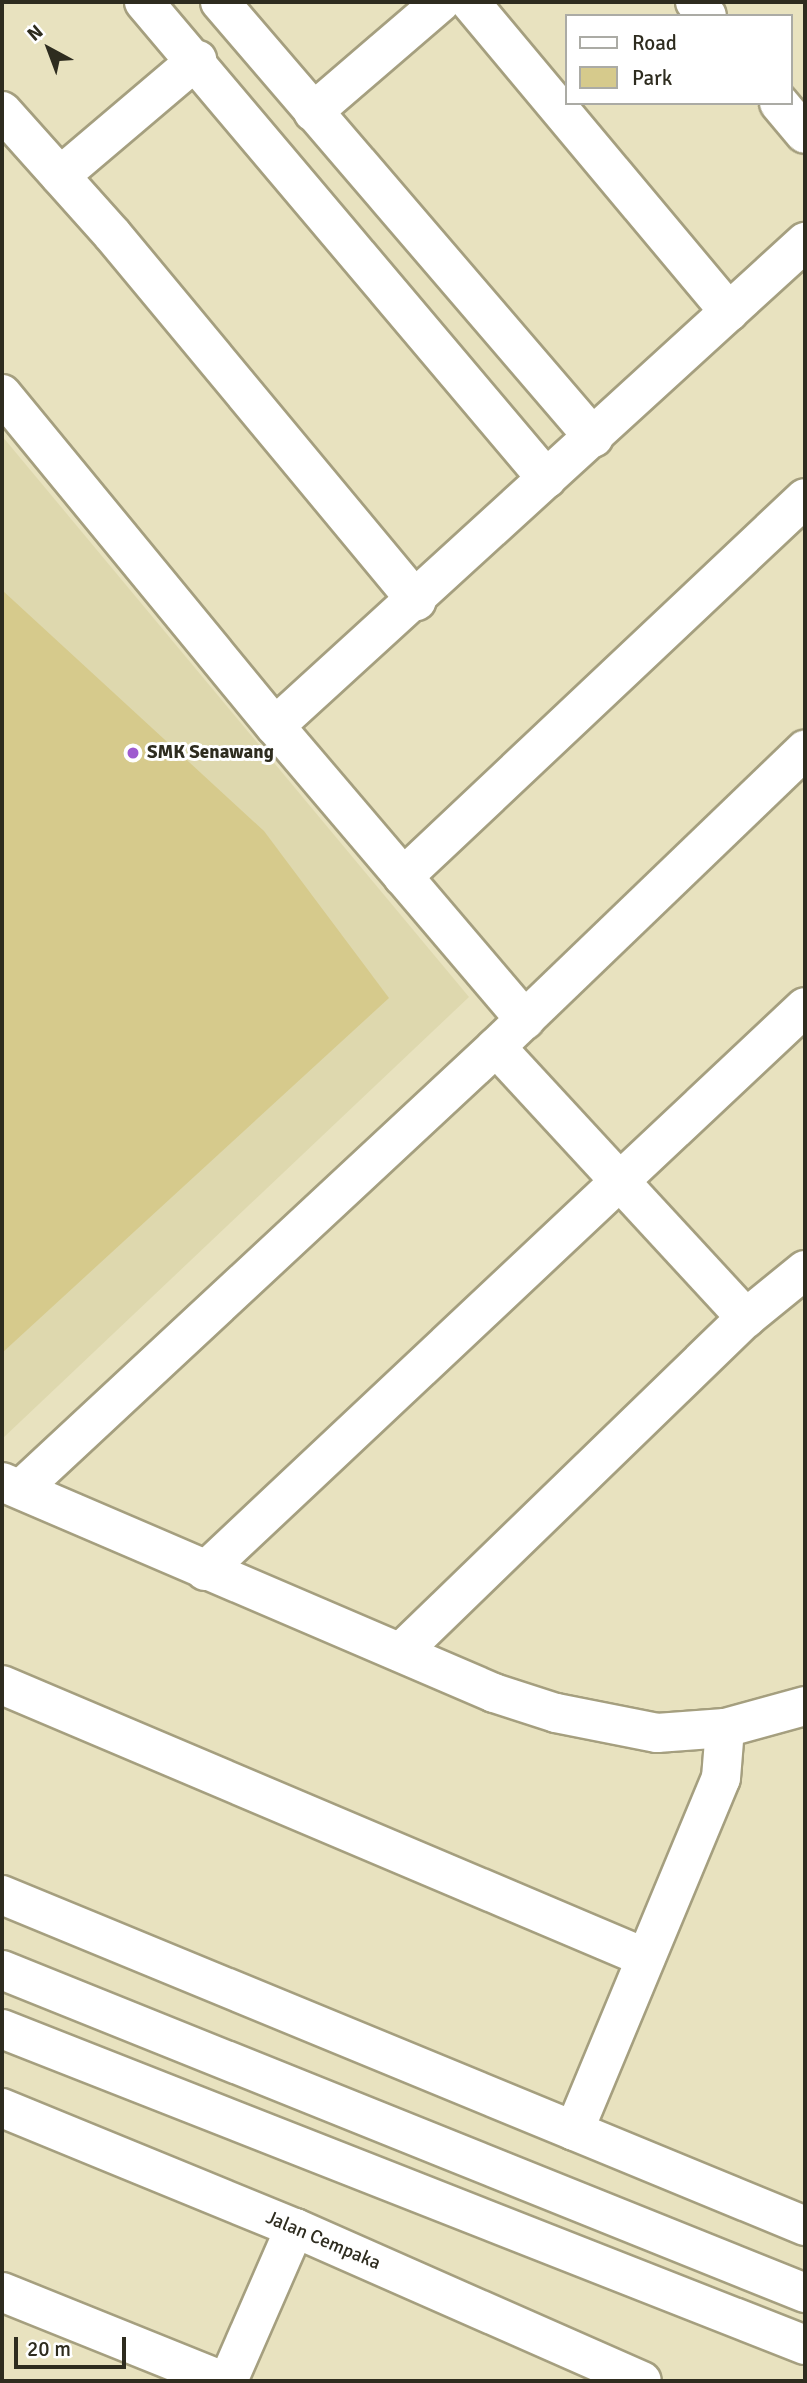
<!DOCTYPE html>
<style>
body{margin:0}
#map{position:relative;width:807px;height:2383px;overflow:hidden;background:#e8e2bf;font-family:Signika,sans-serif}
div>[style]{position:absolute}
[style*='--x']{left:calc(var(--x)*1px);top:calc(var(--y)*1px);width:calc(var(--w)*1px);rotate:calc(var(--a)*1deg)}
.built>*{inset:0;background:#ded8ae}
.green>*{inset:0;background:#d6ca8c}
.roads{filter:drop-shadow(2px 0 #a59f7f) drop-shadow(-2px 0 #a59f7f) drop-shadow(0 2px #a59f7f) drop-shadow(0 -2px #a59f7f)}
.minor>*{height:38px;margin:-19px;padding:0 19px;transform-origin:19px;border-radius:19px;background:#fff}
.dots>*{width:19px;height:19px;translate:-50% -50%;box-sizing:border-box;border:4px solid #fff;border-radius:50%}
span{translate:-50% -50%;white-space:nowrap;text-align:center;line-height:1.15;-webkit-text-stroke:6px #fff;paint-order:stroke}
.poi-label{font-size:19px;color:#2e2c1f;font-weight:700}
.left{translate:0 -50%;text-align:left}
.street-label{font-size:19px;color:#2e2c1f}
.frame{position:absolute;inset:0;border:4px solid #2e2c1f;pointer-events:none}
.legend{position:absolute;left:565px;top:14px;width:228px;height:91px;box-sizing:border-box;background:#fff;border:2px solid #ababa5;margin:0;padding:9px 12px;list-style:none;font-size:21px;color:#2e2c1f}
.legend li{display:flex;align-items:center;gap:14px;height:35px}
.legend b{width:35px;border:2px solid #ababa5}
.north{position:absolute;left:14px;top:14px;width:70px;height:70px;-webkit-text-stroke:5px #fff;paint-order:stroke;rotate:319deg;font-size:19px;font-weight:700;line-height:28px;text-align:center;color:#2e2c1f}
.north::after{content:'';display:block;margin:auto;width:24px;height:32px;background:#2e2c1f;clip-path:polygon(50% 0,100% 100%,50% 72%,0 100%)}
.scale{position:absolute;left:14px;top:2337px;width:112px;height:32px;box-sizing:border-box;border:4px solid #2e2c1f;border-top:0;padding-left:9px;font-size:21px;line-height:24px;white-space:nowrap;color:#2e2c1f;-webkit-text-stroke:5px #fff;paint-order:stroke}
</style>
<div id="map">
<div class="built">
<div style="clip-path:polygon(2px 436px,469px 997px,2px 1439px)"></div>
</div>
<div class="green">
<div style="clip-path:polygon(2px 590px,264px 831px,389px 998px,2px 1353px)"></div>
</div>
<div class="roads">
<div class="minor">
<div style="--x:144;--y:2;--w:624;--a:49.81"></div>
<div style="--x:220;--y:2;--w:574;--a:49.38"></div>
<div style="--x:470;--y:2;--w:404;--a:50.1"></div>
<div style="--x:695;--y:2;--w:18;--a:49"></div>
<div style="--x:779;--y:103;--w:40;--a:50"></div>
<div style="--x:2;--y:111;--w:165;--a:48.2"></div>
<div style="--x:112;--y:234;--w:477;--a:50.3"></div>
<div style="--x:313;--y:112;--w:169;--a:-40.7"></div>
<div style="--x:60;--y:176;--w:180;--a:-40.3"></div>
<div style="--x:2;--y:394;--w:430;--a:50.6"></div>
<div style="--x:275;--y:726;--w:386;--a:49.6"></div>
<div style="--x:275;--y:726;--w:718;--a:-42.4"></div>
<div style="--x:403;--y:877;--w:552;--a:-43.31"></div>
<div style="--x:496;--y:1047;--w:369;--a:47.3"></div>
<div style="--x:2;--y:1482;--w:535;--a:23.21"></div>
<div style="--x:494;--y:1693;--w:65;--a:17.9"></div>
<div style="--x:556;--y:1713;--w:103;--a:11.2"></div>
<div style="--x:657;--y:1733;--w:68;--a:-4.2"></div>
<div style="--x:725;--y:1728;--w:83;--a:-15.4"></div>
<div style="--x:21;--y:1489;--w:649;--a:-42.94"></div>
<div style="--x:496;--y:1047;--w:429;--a:-43.9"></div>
<div style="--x:205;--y:1571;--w:823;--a:-43.23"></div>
<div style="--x:401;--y:1652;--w:480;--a:-44.1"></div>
<div style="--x:746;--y:1318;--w:76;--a:-39.1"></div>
<div style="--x:2;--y:1685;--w:699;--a:22.97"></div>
<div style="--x:2;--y:1895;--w:869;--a:22.4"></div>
<div style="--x:2;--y:1970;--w:866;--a:21.91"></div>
<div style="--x:2;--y:2029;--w:863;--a:21.48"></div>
<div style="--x:2;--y:2108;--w:317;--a:22.3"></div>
<div style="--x:295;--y:2228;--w:379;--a:23.8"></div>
<div style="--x:574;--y:2131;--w:382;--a:-67.4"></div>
<div style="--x:721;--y:1778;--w:50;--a:-85.4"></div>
<div style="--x:2;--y:2292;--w:238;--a:21.9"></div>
<div style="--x:228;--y:2381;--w:167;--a:-66.4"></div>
</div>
</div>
<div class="dots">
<div style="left:133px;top:753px;background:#9e5acf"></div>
</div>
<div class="poi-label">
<span class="left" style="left:147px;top:753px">SMK Senawang</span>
</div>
<div class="street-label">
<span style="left:323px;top:2241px;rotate:23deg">Jalan Cempaka</span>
</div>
<div class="frame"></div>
<ul class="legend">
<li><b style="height:9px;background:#fff"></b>Road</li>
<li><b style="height:19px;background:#d6ca8c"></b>Park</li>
</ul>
<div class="north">N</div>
<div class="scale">20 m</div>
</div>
